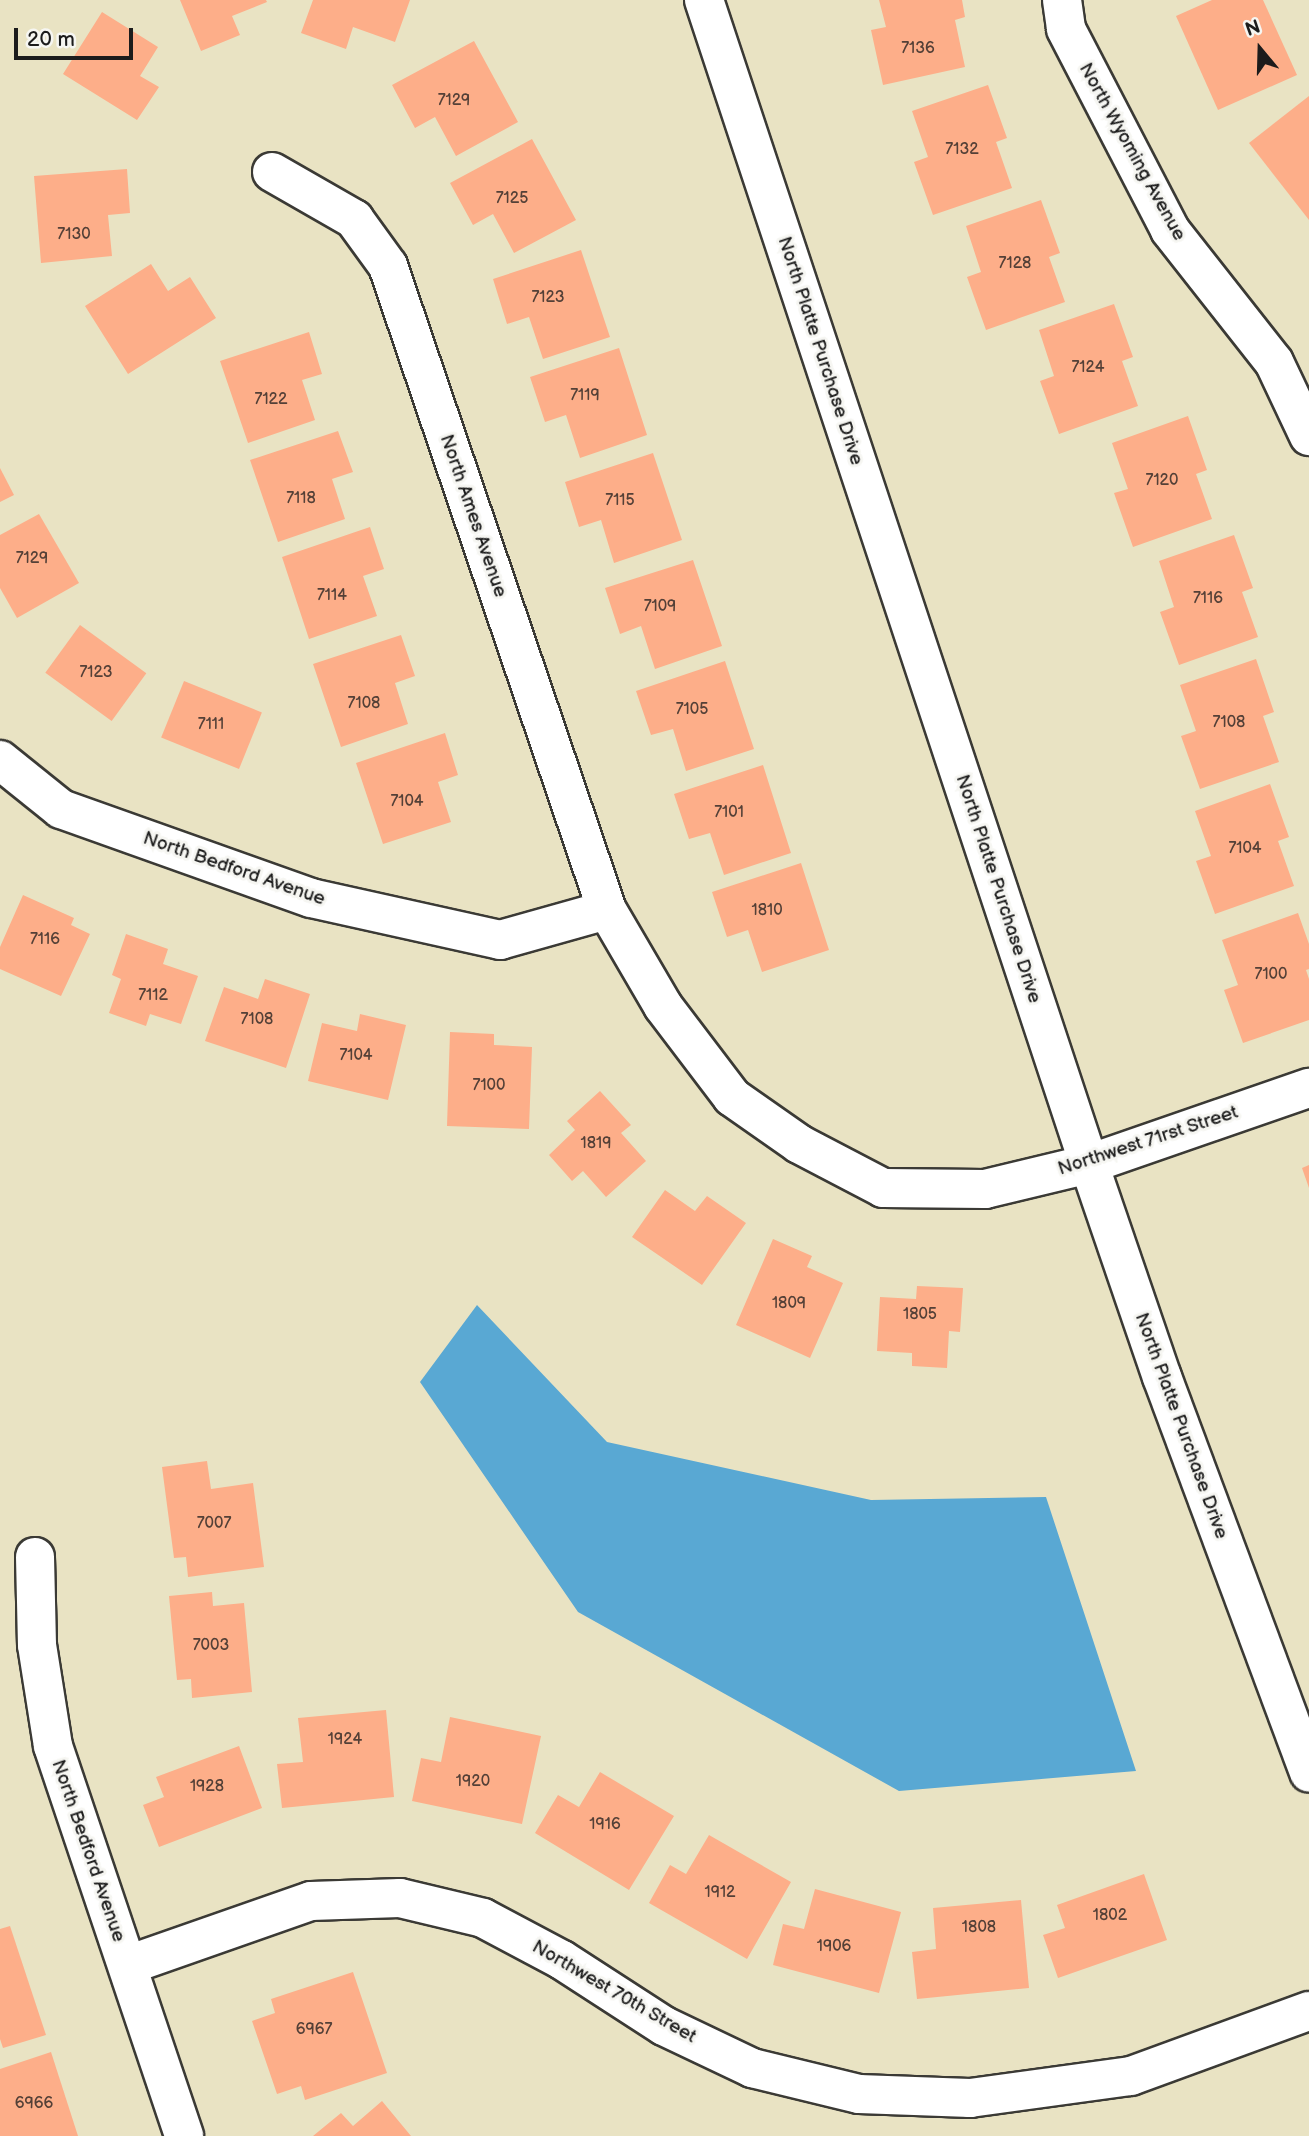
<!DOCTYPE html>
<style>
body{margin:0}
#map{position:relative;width:1309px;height:2136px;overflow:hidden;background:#e9e3c3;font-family:"Balsamiq Sans",sans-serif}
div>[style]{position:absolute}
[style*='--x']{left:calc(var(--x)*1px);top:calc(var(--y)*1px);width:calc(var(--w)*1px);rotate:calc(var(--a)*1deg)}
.water>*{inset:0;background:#59a8d3}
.building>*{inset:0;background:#fdae89;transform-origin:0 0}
.roads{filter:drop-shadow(2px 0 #3b3a35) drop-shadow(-2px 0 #3b3a35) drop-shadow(0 2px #3b3a35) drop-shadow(0 -2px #3b3a35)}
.minor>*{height:38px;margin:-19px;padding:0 19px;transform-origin:19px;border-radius:19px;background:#fff}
span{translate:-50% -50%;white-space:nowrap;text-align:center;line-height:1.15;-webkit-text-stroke:6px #f6f6f2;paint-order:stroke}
.number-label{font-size:16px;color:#544037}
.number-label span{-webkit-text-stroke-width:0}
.street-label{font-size:19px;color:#1c1c1c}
.north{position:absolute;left:1225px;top:14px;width:70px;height:70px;-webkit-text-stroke:5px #f6f6f2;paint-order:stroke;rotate:341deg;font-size:19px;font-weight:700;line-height:28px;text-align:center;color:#1c1c1c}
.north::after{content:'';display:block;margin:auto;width:24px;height:32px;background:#1c1c1c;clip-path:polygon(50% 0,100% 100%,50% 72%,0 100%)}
.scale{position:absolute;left:14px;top:28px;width:119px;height:32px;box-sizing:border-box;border:4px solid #1c1c1c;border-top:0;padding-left:9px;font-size:21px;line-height:24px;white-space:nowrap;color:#1c1c1c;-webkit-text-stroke:5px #f6f6f2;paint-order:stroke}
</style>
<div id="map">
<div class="water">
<div style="clip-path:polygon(477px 1305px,607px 1442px,871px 1500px,1046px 1497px,1136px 1771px,899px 1791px,578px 1612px,420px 1382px)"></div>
</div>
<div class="building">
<div style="clip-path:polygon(180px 0,266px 0,267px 2px,232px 16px,240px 35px,201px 51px)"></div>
<div style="clip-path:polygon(313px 0,410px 0,395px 42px,353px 27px,346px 49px,301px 33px)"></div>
<div style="clip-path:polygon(879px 0,962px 0,965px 17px,955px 20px,965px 67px,883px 85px,871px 30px,886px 27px)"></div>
<div style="clip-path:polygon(1212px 0,1263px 0,1297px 75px,1218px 110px,1176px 16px)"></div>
<div style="clip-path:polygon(102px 12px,158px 47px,140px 76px,159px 87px,137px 120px,63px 74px)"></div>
<div style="clip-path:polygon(474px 41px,518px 122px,456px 156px,435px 117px,415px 128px,392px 85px)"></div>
<div style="clip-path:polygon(988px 85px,1007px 138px,996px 142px,1012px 188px,933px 215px,914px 162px,928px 157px,912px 111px)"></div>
<div style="clip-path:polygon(1309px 96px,1309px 220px,1249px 143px)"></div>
<div style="clip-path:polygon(532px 139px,576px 220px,514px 253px,493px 214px,473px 225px,450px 183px)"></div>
<div style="clip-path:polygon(127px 169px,130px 213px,108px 215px,112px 256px,41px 263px,34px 176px)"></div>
<div style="clip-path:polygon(1041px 200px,1060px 253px,1049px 257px,1065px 302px,986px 330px,967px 277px,981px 272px,966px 226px)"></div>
<div style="clip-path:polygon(581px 250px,610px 337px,543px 359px,529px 317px,507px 324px,493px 279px)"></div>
<div style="clip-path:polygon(151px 264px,168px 291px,190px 277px,216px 318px,128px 374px,85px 306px)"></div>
<div style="clip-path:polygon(1114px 304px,1133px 357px,1122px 361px,1138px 406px,1059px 434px,1040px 381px,1054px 376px,1039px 330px)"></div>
<div style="clip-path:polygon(309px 332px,322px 374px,302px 380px,315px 420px,248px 443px,220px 361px)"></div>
<div style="clip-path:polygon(619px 348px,647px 435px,580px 458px,566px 415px,545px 422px,530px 377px)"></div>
<div style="clip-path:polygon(1188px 416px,1207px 470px,1196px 474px,1212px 519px,1133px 547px,1114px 493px,1128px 489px,1112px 443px)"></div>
<div style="clip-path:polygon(338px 431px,353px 472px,332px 479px,345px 519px,278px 542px,250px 460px)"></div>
<div style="clip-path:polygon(653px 453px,682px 540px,614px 563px,601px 520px,579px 527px,565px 482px)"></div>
<div style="clip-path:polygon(0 468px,14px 495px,0 502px)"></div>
<div style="clip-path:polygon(39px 514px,79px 583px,17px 618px,0 588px,0 535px)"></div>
<div style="clip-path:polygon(370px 527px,384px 569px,363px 576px,377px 616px,309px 639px,282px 557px)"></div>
<div style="clip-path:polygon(1234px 535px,1253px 588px,1242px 592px,1258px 637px,1179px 665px,1160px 612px,1174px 607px,1159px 561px)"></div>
<div style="clip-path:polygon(693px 560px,722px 646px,655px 669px,641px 626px,620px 634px,605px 588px)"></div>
<div style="left:80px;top:625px;width:82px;height:59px;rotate:36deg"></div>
<div style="clip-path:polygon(401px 635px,415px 676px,395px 683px,408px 724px,341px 747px,313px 664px)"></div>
<div style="clip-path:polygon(1256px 659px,1274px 712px,1263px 716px,1279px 762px,1200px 789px,1181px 736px,1196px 731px,1180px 685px)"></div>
<div style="clip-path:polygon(725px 661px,754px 749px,686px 771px,673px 729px,651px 735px,636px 691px)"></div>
<div style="left:184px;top:681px;width:84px;height:61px;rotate:22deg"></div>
<div style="clip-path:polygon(445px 733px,458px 775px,438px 782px,451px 822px,383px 844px,356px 763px)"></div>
<div style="clip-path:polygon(763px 765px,791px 853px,724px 875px,710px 833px,689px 839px,674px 794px)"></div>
<div style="clip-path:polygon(1270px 784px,1289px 837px,1278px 841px,1294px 886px,1215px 914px,1196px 861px,1211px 856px,1195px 811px)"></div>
<div style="clip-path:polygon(801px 863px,829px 950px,762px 972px,748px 930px,727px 937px,712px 892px)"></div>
<div style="clip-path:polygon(23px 895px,74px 918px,71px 925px,90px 934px,61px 996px,0 969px,0 947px)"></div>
<div style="clip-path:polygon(1298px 913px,1309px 944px,1309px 969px,1306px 970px,1309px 979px,1309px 1020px,1243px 1043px,1224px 990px,1238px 985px,1222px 940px)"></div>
<div style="clip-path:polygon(126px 934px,168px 949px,163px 964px,198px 976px,181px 1024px,150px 1014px,146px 1026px,109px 1013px,121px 979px,112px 975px)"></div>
<div style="clip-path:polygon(265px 979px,310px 994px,286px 1068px,205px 1041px,224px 987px,258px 999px)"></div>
<div style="clip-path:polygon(360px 1014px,406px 1025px,388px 1100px,308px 1081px,322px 1023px,357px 1031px)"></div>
<div style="clip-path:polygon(450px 1032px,494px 1034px,494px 1045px,532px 1047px,529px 1129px,447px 1126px)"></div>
<div style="clip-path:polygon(600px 1091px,631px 1125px,621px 1133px,646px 1161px,606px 1197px,583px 1171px,572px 1181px,549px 1155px,575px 1130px,567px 1121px)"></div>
<div style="clip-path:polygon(1309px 1165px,1309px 1188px,1302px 1168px)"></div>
<div style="clip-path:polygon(665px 1190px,695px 1211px,707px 1196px,746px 1223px,702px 1285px,632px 1237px)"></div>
<div style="clip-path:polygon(773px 1239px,812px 1256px,807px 1267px,843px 1283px,810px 1358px,736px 1325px)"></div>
<div style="clip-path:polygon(917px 1286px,963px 1288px,960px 1332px,949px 1331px,947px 1368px,912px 1366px,912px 1353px,877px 1351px,880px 1297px,916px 1299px)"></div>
<div style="clip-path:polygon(207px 1461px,211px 1489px,253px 1483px,264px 1567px,188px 1577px,186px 1557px,174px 1558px,162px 1467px)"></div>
<div style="clip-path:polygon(212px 1592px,213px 1606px,244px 1603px,252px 1692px,192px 1698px,191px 1679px,177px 1680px,169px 1596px)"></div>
<div style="clip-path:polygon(386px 1710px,394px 1797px,282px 1808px,277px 1764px,303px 1762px,298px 1718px)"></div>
<div style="clip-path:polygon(450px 1717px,541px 1736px,522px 1824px,412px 1801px,421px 1758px,441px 1762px)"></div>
<div style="clip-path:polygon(239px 1746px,262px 1808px,159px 1847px,143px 1805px,164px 1797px,156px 1777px)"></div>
<div style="clip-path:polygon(600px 1772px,674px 1816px,629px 1890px,535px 1833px,558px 1795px,579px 1807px)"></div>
<div style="clip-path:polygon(709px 1835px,791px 1882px,747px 1959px,649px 1903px,670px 1865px,686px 1874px)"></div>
<div style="clip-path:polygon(1144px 1874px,1167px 1940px,1058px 1978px,1043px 1935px,1065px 1928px,1057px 1905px)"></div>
<div style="clip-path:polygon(815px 1889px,901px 1912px,879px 1993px,773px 1965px,783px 1924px,804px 1929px)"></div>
<div style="clip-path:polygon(1021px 1900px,1029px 1988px,917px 1999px,912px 1952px,936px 1949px,933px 1908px)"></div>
<div style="clip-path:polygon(10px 1926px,46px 2035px,3px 2048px,0 2039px,0 1929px)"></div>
<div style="clip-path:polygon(353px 1972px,387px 2073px,305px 2100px,301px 2086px,277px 2094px,252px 2021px,275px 2013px,271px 1999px)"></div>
<div style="clip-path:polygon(51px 2052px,78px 2136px,0 2136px,0 2069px)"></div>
<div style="clip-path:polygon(382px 2101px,411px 2136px,313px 2136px,341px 2113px,353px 2126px)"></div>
</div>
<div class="roads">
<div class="minor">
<div style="--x:704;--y:0;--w:1226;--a:71.7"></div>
<div style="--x:1089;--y:1164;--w:225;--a:71.1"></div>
<div style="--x:1162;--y:1377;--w:422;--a:69.6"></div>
<div style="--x:1062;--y:0;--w:29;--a:82"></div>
<div style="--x:1066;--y:29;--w:226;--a:62.6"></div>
<div style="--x:1170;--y:230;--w:168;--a:51.8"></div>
<div style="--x:1274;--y:362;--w:82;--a:64.7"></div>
<div style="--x:272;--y:172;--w:95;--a:29.8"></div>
<div style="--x:354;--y:219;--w:58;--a:54.1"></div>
<div style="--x:388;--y:266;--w:680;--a:71.22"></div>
<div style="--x:607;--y:910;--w:111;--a:59.7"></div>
<div style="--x:663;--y:1006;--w:114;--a:52.8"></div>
<div style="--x:732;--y:1097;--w:82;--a:35"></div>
<div style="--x:799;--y:1144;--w:95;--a:27.6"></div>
<div style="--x:883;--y:1188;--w:102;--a:0.6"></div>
<div style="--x:985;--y:1189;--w:107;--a:-13.5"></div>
<div style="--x:1089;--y:1164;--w:233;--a:-19.1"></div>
<div style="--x:0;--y:760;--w:78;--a:38.8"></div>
<div style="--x:61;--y:809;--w:265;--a:19.6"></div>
<div style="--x:311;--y:898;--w:194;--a:12.5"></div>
<div style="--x:500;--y:940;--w:111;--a:-15.7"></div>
<div style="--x:35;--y:1557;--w:88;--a:88.7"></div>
<div style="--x:37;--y:1645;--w:102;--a:81"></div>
<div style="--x:53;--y:1746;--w:411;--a:71.4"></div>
<div style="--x:128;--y:1965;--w:194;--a:-19.3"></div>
<div style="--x:311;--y:1901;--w:89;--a:-1.9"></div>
<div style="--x:400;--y:1898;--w:85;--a:13.5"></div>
<div style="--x:483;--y:1918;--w:89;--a:28"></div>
<div style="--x:562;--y:1960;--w:121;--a:32.9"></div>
<div style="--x:664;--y:2026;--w:98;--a:25.5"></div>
<div style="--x:752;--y:2068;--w:110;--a:13.7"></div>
<div style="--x:859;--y:2094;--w:111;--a:2.1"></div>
<div style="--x:970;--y:2098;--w:162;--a:-7.8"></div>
<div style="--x:1131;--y:2076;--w:189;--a:-20.1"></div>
</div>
</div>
<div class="number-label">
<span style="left:918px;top:49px">7136</span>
<span style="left:454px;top:101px">7129</span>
<span style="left:962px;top:150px">7132</span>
<span style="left:512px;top:199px">7125</span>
<span style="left:74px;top:235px">7130</span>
<span style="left:1015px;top:264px">7128</span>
<span style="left:548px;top:298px">7123</span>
<span style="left:1088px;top:368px">7124</span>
<span style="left:585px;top:396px">7119</span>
<span style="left:271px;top:400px">7122</span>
<span style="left:1162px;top:481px">7120</span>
<span style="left:301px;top:499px">7118</span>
<span style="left:620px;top:501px">7115</span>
<span style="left:32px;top:559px">7129</span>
<span style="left:332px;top:596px">7114</span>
<span style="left:1208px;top:599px">7116</span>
<span style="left:660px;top:607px">7109</span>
<span style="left:96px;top:673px">7123</span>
<span style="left:364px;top:704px">7108</span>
<span style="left:692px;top:710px">7105</span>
<span style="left:1229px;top:723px">7108</span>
<span style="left:211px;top:725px">7111</span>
<span style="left:407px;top:802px">7104</span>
<span style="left:729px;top:813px">7101</span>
<span style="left:1245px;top:849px">7104</span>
<span style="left:767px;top:911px">1810</span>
<span style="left:45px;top:940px">7116</span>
<span style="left:1271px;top:975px">7100</span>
<span style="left:153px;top:996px">7112</span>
<span style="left:257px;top:1020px">7108</span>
<span style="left:356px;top:1056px">7104</span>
<span style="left:489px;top:1086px">7100</span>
<span style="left:596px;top:1144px">1819</span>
<span style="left:789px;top:1304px">1809</span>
<span style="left:920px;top:1315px">1805</span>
<span style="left:214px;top:1524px">7007</span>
<span style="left:211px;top:1646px">7003</span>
<span style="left:345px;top:1740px">1924</span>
<span style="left:473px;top:1782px">1920</span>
<span style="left:207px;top:1787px">1928</span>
<span style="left:605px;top:1825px">1916</span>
<span style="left:720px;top:1893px">1912</span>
<span style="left:1110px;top:1916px">1802</span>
<span style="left:979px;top:1928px">1808</span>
<span style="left:834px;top:1947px">1906</span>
<span style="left:314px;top:2030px">6967</span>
<span style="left:34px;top:2104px">6966</span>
</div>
<div class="street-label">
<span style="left:1132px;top:152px;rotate:61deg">North Wyoming Avenue</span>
<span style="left:820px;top:351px;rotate:72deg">North Platte Purchase Drive</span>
<span style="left:473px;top:516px;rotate:71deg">North Ames Avenue</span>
<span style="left:234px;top:869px;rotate:19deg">North Bedford Avenue</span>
<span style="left:998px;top:889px;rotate:72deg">North Platte Purchase Drive</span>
<span style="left:1148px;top:1141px;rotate:-18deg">Northwest 71rst Street</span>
<span style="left:1181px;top:1426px;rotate:70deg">North Platte Purchase Drive</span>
<span style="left:88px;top:1851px;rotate:71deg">North Bedford Avenue</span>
<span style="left:614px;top:1992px;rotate:30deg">Northwest 70th Street</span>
</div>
<div class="north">N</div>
<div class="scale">20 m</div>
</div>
